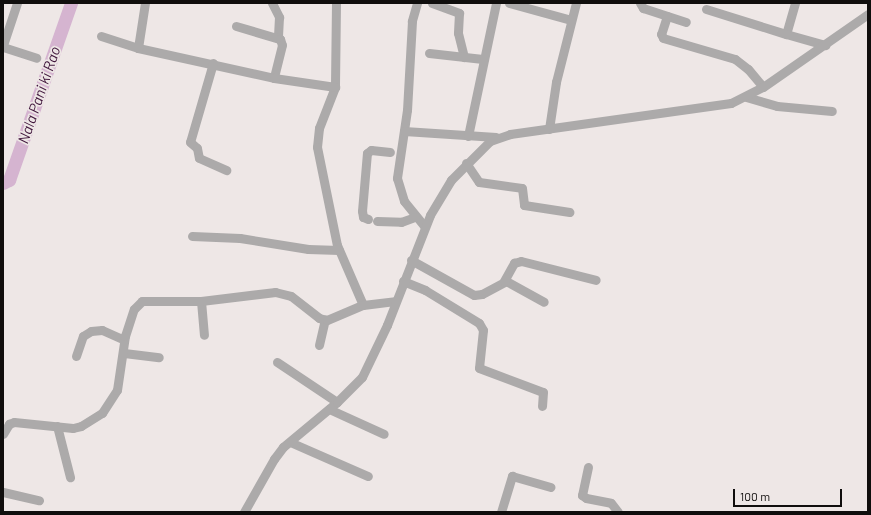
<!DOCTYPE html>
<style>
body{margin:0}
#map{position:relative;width:871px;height:515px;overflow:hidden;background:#eee7e6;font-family:Barlow,sans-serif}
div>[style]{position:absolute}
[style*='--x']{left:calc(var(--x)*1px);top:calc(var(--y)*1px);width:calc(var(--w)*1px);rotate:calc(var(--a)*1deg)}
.river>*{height:13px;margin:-6.5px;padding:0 6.5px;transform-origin:6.5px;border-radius:6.5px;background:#d5b4d0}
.minor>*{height:9px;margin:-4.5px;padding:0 4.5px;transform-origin:4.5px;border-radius:4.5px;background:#acaaaa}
span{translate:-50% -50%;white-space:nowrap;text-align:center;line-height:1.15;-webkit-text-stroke:3.5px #eee7e6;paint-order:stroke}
.water-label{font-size:15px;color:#41173d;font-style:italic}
.frame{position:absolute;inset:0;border:4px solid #100e0d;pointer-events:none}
.scale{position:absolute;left:733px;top:489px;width:109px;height:18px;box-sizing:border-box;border:2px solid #100e0d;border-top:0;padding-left:5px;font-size:12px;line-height:14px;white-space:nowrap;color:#100e0d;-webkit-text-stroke:3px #eee7e6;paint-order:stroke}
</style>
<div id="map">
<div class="river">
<div style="--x:3;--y:183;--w:7;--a:-27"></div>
<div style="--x:9;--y:180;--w:188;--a:-70.7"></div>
</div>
<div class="minor">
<div style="--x:272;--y:3;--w:16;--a:63"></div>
<div style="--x:279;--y:17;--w:21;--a:93"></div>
<div style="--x:336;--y:3;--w:84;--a:90.7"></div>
<div style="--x:335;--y:87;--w:44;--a:111.3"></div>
<div style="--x:319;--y:128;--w:19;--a:96"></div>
<div style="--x:317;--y:147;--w:100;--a:78.5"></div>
<div style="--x:337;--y:245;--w:65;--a:66.6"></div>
<div style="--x:417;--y:3;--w:19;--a:106"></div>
<div style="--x:412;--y:21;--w:89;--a:93.2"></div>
<div style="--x:407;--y:110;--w:69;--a:98.4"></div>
<div style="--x:397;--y:178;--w:24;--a:73"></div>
<div style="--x:404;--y:201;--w:32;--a:51"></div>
<div style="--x:432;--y:3;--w:29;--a:20"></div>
<div style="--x:459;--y:13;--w:20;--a:93"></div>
<div style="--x:458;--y:33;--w:25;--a:76"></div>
<div style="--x:509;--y:3;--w:64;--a:15.3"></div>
<div style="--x:640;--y:3;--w:6;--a:59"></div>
<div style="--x:643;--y:8;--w:45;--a:18"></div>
<div style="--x:795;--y:3;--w:32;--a:106"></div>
<div style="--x:786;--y:34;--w:41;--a:15.8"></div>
<div style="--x:706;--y:9;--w:84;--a:17.4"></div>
<div style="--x:667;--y:16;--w:19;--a:108"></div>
<div style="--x:661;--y:34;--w:4;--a:63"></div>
<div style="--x:663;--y:38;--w:75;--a:16.3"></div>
<div style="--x:735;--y:59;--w:16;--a:38"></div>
<div style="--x:748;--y:69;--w:23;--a:50"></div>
<div style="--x:236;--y:26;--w:46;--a:16.5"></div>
<div style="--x:280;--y:39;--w:6;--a:72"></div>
<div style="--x:282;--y:45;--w:34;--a:104"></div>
<div style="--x:101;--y:36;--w:39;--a:18"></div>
<div style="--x:138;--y:48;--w:139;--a:12.4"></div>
<div style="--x:274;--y:78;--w:62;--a:8.4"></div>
<div style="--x:3;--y:45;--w:44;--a:-71.6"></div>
<div style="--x:3;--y:47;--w:35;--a:18"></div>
<div style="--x:138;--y:48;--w:46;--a:-81.2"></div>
<div style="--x:429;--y:53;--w:54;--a:6.3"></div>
<div style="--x:213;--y:63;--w:82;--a:106.2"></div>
<div style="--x:190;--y:142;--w:9;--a:41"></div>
<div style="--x:197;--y:148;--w:10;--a:79"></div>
<div style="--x:199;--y:158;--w:30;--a:24"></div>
<div style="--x:746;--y:97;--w:32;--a:16"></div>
<div style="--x:777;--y:106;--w:55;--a:5.2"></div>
<div style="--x:549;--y:129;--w:48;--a:-81.5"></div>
<div style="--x:556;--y:82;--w:81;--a:-75.8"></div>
<div style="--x:404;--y:131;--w:92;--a:3.7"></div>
<div style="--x:468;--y:136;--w:136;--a:-78.1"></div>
<div style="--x:466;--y:163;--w:23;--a:56"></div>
<div style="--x:479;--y:182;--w:43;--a:7.9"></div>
<div style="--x:522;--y:188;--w:17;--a:83"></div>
<div style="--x:524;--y:205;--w:46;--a:8.8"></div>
<div style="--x:368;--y:219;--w:5;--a:-158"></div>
<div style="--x:363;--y:217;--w:6;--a:-99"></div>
<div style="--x:362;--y:211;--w:58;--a:-85.1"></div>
<div style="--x:367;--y:153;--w:5;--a:-37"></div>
<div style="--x:371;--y:150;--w:19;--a:6"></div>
<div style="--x:377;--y:221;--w:24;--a:2"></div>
<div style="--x:401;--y:222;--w:15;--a:-20"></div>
<div style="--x:192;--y:236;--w:48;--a:2.4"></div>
<div style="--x:240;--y:238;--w:69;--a:9.2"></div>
<div style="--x:308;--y:249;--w:31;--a:2"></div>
<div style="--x:411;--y:260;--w:72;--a:29.1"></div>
<div style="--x:474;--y:295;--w:8;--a:-7"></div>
<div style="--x:482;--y:294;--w:27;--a:-28"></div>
<div style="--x:506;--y:281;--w:43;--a:28.9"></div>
<div style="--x:403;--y:281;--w:24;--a:22"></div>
<div style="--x:425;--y:290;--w:63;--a:31.4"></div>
<div style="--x:479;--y:323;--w:8;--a:60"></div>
<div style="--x:483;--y:330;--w:38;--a:96"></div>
<div style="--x:479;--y:368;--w:68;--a:20.6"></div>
<div style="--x:543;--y:392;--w:14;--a:94"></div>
<div style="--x:504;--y:281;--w:21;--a:-61"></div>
<div style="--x:514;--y:263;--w:7;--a:-16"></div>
<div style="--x:521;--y:261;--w:77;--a:14.2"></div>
<div style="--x:201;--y:301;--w:34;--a:85"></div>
<div style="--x:319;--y:345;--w:26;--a:-77"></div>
<div style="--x:124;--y:353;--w:35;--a:7"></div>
<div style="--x:76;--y:356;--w:21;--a:-71"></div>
<div style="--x:83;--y:336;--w:9;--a:-32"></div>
<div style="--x:91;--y:331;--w:11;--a:-5"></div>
<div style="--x:102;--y:330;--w:24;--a:24"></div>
<div style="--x:277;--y:362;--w:72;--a:33.7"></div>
<div style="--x:329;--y:409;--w:60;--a:24.4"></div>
<div style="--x:57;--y:426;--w:53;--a:75.7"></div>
<div style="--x:3;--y:434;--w:12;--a:-59"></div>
<div style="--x:9;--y:424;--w:5;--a:-22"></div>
<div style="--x:14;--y:422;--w:59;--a:5.8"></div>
<div style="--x:73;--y:428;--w:8;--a:-14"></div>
<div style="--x:81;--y:426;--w:25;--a:-32"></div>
<div style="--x:102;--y:413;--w:27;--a:-57"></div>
<div style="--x:117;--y:390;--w:55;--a:-81.6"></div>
<div style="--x:125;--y:336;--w:28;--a:-72"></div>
<div style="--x:134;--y:309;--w:11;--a:-45"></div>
<div style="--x:142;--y:301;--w:59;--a:0"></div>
<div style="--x:201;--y:301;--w:75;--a:-6.9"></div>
<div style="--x:275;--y:292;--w:16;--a:14"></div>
<div style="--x:291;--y:296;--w:36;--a:38"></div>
<div style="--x:319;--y:318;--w:8;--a:14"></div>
<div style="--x:327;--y:320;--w:39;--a:-23"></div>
<div style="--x:363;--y:305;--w:32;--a:-7"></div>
<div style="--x:290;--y:442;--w:85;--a:23.6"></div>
<div style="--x:588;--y:467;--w:29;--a:102"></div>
<div style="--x:582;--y:495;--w:5;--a:37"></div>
<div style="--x:586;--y:498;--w:25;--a:11"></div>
<div style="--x:611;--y:503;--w:11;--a:52"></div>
<div style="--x:3;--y:492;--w:37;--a:13"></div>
<div style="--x:244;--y:512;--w:61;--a:-60.5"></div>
<div style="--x:274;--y:459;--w:15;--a:-53"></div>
<div style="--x:283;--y:447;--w:70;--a:-39.8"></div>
<div style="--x:337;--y:402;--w:35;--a:-45"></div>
<div style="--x:362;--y:377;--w:58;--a:-64.3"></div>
<div style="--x:387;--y:325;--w:118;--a:-68.6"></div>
<div style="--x:430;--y:215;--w:41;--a:-59"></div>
<div style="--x:451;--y:180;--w:55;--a:-45"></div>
<div style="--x:490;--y:141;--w:21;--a:-19"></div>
<div style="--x:510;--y:134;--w:223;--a:-8"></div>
<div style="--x:731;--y:103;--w:36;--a:-27"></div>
<div style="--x:763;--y:87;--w:128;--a:-34.8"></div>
<div style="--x:501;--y:512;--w:38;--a:-73"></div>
<div style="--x:512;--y:476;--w:40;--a:16"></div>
</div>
<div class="water-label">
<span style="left:39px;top:95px;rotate:-71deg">Nala Pani ki Rao</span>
</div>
<div class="frame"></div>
<div class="scale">100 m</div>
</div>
